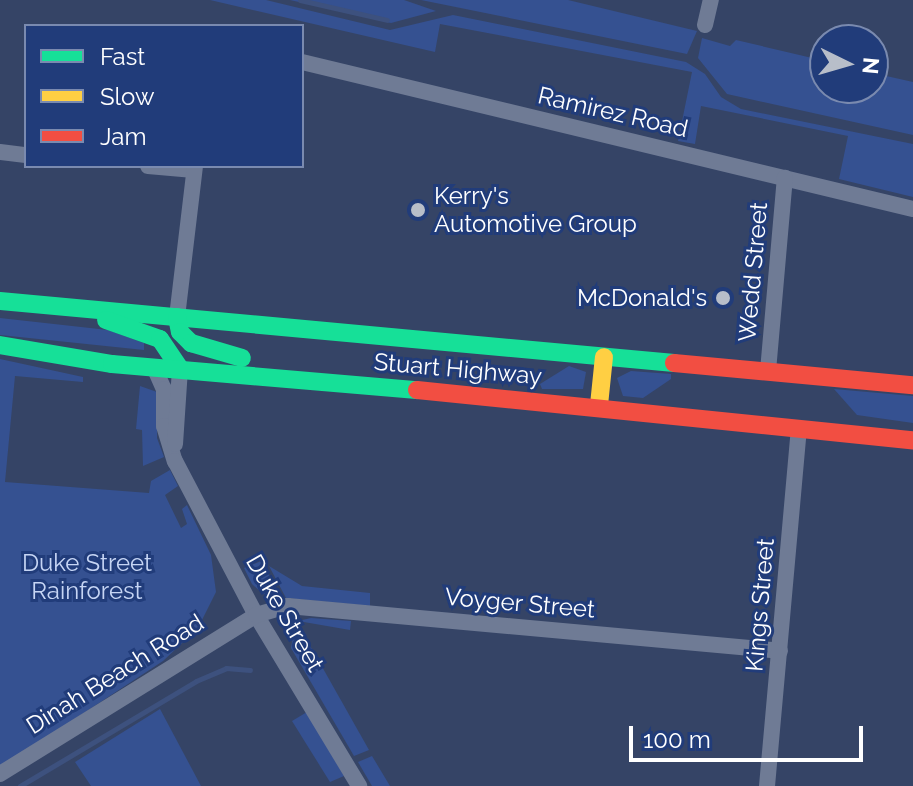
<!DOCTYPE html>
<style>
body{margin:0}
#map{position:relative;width:913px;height:786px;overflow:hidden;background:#354466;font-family:Raleway,sans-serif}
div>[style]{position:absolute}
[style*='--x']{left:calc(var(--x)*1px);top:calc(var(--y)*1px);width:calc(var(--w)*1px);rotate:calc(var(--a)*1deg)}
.green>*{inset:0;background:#355191}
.stream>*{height:5px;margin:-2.5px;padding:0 2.5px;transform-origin:2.5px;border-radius:2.5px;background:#3d517e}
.street>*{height:16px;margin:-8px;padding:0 8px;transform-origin:8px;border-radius:8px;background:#6f7b95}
.fast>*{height:18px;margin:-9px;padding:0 9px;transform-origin:9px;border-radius:9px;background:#16e098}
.slow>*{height:18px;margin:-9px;padding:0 9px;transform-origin:9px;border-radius:9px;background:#ffcf43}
.jam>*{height:18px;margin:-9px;padding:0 9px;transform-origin:9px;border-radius:9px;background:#f24e42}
.dots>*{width:22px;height:22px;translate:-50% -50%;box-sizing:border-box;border:4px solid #213c7a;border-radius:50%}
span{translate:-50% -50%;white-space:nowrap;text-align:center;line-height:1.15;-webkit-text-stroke:6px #213c7a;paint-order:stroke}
.street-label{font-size:24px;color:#fff}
.poi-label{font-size:24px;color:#fff}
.left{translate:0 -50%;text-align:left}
.right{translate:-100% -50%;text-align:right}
.park-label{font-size:24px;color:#c6d5f4}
.legend{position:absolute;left:24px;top:24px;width:280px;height:144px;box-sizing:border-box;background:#213c7a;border:2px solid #7a8aaf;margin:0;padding:10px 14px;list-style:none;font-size:24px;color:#fff}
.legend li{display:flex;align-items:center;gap:16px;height:40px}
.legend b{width:40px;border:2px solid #7a8aaf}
.north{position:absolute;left:809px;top:24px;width:80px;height:80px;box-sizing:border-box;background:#213c7a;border:2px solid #7a8aaf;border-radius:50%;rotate:95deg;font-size:22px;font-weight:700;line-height:32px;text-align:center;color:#fff}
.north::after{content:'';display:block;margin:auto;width:28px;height:36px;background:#b8bec9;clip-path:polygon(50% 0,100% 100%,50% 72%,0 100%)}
.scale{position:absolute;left:629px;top:726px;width:234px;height:36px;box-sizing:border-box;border:4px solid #fff;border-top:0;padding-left:10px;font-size:24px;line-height:28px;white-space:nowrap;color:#fff;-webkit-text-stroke:6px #213c7a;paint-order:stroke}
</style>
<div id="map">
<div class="green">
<div style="clip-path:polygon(210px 0,266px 0,390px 30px,453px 15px,686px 62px,705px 74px,721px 97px,741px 109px,913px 144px,913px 197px,839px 179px,848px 136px,701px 106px,695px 144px,678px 141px,692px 72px,440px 24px,435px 52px)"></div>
<div style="clip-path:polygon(290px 0,404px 0,436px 11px,391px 23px)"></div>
<div style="clip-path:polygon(421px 0,568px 0,697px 31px,687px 54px)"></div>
<div style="clip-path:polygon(702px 38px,730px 46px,736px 40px,825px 61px,825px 88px,873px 88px,873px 73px,913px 82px,913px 135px,727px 94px,698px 58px)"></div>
<div style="clip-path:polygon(0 318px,108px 330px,144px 343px,144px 350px,0 335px)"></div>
<div style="clip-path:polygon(0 359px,83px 377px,83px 382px,15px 376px,5px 482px,149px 493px,151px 481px,170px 470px,178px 486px,165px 495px,181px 528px,187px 524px,182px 509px,187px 505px,211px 555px,216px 592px,198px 628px,163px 661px,0 768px)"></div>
<div style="clip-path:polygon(569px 366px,586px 372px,583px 389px,542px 389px,540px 384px)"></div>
<div style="clip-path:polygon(631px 371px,671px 374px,671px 379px,643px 398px,623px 396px,617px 378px)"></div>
<div style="clip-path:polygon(140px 386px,157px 392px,157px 438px,164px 457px,143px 466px,142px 430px,136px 429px)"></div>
<div style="clip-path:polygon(834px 389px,913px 396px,913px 423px,857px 415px)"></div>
<div style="clip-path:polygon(261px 561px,282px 598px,263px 594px,252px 584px,244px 568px)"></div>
<div style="clip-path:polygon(269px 566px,302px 586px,370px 593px,370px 606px,286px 598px)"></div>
<div style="clip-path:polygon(311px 618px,351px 621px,350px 630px,298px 621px)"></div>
<div style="clip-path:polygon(295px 625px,312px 649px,369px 750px,354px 756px,291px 648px)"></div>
<div style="clip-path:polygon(160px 709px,201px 786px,91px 786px,75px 762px)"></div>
<div style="clip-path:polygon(307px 712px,344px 776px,330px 782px,292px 721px)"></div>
<div style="clip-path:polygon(372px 756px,390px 786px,372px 786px,358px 762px)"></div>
</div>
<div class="stream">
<div style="--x:300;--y:0;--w:89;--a:12.9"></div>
<div style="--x:20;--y:786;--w:205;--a:-30.8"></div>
<div style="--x:196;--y:681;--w:33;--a:-23"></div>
<div style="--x:226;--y:668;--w:24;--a:5"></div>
</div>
<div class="street">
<div style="--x:705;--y:25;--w:26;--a:-77"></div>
<div style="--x:302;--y:62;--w:628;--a:13.53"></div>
<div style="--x:0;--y:152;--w:26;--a:7"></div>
<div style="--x:148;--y:166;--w:46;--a:5"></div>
<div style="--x:177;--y:317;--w:152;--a:-83.2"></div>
<div style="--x:154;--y:367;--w:24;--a:66"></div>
<div style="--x:164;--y:389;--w:37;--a:90"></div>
<div style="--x:164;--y:426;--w:37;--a:73"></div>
<div style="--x:175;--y:461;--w:174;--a:62.3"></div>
<div style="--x:256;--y:615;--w:200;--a:58.9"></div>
<div style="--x:768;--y:371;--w:194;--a:-85"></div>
<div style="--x:175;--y:444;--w:75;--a:-86.2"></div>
<div style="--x:0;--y:774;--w:301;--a:-31.8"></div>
<div style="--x:256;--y:615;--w:33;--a:-16"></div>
<div style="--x:288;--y:606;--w:494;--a:5.2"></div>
<div style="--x:767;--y:786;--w:359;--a:-84.9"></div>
</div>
<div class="fast">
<div style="--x:0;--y:301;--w:677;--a:5.26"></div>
<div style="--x:177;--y:317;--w:15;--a:79"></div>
<div style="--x:180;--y:332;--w:16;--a:45"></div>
<div style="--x:191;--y:343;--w:53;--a:16.4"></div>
<div style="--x:106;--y:320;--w:57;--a:19.4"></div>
<div style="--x:160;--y:339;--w:36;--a:56"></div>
<div style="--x:0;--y:345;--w:114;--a:9.6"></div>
<div style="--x:112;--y:364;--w:306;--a:4.9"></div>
</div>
<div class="slow">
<div style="--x:599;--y:405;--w:48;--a:-84.1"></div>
</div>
<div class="jam">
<div style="--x:674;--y:363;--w:240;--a:5.3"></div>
<div style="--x:417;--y:390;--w:499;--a:5.8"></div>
</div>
<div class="dots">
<div style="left:418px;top:210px;background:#b8bec9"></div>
<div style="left:723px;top:298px;background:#b8bec9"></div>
</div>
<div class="street-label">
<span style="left:613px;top:112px;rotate:13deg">Ramirez Road</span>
<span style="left:753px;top:272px;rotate:-85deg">Wedd Street</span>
<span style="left:458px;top:369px;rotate:5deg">Stuart Highway</span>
<span style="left:520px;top:603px;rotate:5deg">Voyger Street</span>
<span style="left:760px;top:605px;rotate:-85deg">Kings Street</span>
<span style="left:285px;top:613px;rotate:60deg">Duke Street</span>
<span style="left:115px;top:674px;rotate:-32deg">Dinah Beach Road</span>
</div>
<div class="poi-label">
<span class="left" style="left:434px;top:210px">Kerry's<br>Automotive Group</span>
<span class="right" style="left:707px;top:298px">McDonald's</span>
</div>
<div class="park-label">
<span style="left:87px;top:577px">Duke Street<br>Rainforest</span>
</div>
<ul class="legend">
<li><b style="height:10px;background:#16e098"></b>Fast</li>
<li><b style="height:10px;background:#ffcf43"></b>Slow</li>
<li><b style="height:10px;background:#f24e42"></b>Jam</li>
</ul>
<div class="north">N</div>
<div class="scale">100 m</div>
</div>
